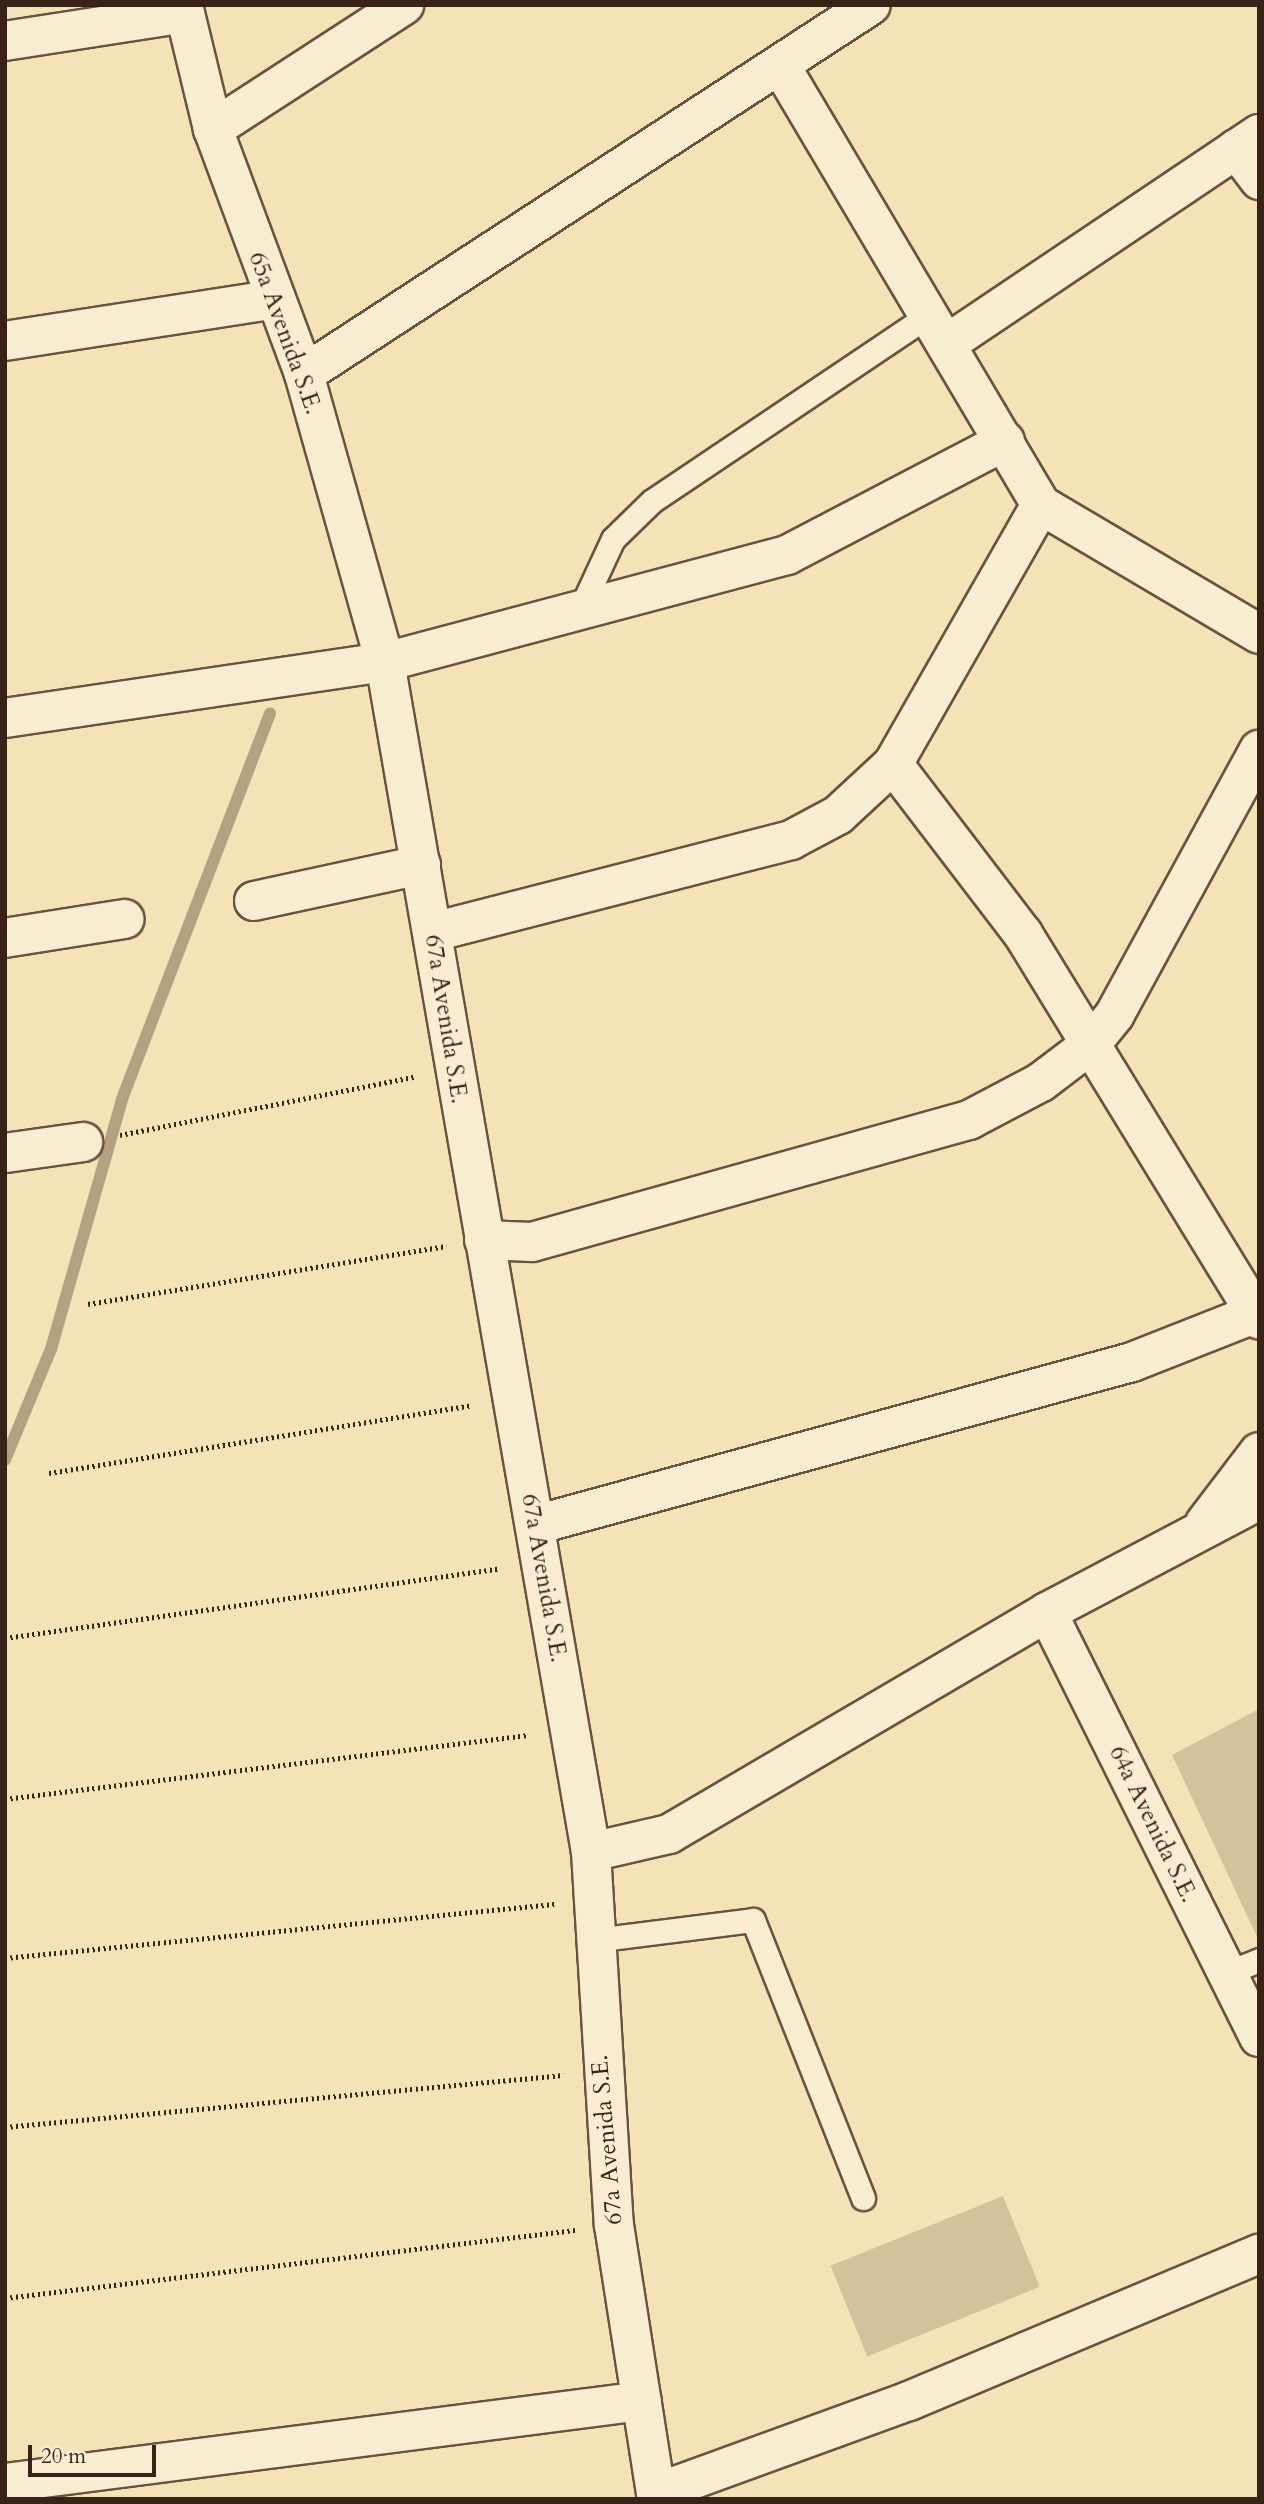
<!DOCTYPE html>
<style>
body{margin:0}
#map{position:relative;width:1264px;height:2504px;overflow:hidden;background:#f5e3b7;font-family:Cardo,serif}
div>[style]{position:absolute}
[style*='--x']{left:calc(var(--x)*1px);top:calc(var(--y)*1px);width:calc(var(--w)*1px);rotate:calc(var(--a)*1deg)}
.green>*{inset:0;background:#d5c29c;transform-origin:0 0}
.stream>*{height:12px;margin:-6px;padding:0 6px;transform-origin:6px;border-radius:6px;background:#b5a181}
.path>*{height:4.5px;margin-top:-2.25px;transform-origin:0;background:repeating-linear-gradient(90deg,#3a2219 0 2px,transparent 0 5.5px)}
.roads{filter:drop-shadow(2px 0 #695240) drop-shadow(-2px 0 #695240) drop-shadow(0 2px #695240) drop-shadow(0 -2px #695240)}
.service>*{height:23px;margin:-11.5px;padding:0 11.5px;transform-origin:11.5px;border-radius:11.5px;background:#f8edd0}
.minor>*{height:38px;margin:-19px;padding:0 19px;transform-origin:19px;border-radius:19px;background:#f8edd0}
span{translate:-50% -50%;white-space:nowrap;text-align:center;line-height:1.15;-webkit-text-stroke:5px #f8edd0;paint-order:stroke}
.street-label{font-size:24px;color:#3a2219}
.frame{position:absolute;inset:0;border:7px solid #3a2219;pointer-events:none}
.scale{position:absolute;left:28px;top:2445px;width:128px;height:32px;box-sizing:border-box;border:4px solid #3a2219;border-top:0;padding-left:9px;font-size:21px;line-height:24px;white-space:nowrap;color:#3a2219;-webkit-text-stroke:5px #f8edd0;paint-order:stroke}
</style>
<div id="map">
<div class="green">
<div style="clip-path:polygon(1259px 1709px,1259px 1941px,1172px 1755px)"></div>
<div style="left:1003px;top:2196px;width:98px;height:186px;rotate:68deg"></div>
</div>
<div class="stream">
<div style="--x:5;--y:1460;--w:120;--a:-67.5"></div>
<div style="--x:51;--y:1349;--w:260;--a:-74.1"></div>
<div style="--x:122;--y:1099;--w:413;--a:-69"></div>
</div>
<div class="path">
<div style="--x:120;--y:1135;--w:300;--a:-11.2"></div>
<div style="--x:88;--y:1304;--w:363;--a:-9.2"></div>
<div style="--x:49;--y:1473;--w:428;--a:-9.1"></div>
<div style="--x:5;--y:1638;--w:499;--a:-8"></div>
<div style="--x:5;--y:1799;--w:527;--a:-6.98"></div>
<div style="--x:5;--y:1958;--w:552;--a:-5.62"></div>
<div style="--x:5;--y:2127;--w:561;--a:-5.31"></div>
<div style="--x:5;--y:2298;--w:574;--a:-6.8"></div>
</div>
<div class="roads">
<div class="service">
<div style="--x:580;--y:610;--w:78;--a:-65.1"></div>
<div style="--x:613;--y:539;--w:54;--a:-44.3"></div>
<div style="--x:652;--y:501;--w:335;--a:-33.9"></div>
<div style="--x:595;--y:1940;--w:159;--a:-7.2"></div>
<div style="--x:753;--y:1920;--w:299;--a:68.4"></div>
<div style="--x:1227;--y:1973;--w:35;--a:-22"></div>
</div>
<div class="minor">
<div style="--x:183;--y:5;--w:128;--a:76.4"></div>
<div style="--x:213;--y:129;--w:261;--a:69.6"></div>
<div style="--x:304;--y:374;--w:299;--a:74.3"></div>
<div style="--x:385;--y:662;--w:1208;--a:80.18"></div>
<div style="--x:591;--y:1852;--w:374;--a:86.5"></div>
<div style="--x:614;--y:2225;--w:277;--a:81.1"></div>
<div style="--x:5;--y:41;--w:182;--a:-8.8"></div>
<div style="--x:780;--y:65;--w:512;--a:59.32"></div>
<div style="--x:1041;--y:505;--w:253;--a:30.6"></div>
<div style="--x:213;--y:129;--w:228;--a:-33"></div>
<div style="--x:1236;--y:149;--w:39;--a:53"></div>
<div style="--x:5;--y:341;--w:274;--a:-8.8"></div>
<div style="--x:948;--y:343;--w:375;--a:-33.9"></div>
<div style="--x:304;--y:374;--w:676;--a:-33.06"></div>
<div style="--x:5;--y:718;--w:384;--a:-8.4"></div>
<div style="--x:385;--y:662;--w:416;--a:-14.9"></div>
<div style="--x:787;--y:555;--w:246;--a:-27.6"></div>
<div style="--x:893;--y:764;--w:214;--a:52.6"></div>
<div style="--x:1023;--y:934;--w:452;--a:58.5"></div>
<div style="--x:254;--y:901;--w:171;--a:-12.2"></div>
<div style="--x:433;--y:932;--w:370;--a:-14.4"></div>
<div style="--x:791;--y:840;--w:53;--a:-28"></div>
<div style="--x:838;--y:815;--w:75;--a:-42.8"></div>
<div style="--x:893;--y:764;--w:298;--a:-60.3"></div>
<div style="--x:5;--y:938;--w:121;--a:-9"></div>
<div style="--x:5;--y:1153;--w:79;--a:-8"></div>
<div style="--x:484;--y:1240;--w:48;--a:2.4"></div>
<div style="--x:532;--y:1242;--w:454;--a:-15.6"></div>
<div style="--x:969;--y:1120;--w:81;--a:-27.8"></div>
<div style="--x:1041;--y:1082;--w:63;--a:-37.2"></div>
<div style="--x:1091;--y:1044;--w:38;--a:-51"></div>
<div style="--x:1115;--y:1014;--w:301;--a:-61.4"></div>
<div style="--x:1205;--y:1523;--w:89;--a:-52.7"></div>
<div style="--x:535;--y:1525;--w:619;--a:-15.27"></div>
<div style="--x:1132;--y:1362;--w:131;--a:-21.5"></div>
<div style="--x:1047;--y:1612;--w:475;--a:63.5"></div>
<div style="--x:591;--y:1852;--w:80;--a:-13"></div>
<div style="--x:669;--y:1834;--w:438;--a:-30.4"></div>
<div style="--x:1047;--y:1612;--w:240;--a:-27.8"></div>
<div style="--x:5;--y:2483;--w:642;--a:-7.34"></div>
<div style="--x:656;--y:2493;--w:269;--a:-20"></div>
<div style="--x:909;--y:2401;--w:380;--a:-22.8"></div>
</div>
</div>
<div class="street-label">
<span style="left:285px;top:333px;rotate:70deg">65a Avenida S.E.</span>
<span style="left:446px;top:1019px;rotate:81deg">67a Avenida S.E.</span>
<span style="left:544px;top:1578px;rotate:80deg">67a Avenida S.E.</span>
<span style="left:1153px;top:1824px;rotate:64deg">64a Avenida S.E.</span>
<span style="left:607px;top:2140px;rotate:-95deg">67a Avenida S.E.</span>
</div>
<div class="frame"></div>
<div class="scale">20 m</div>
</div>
